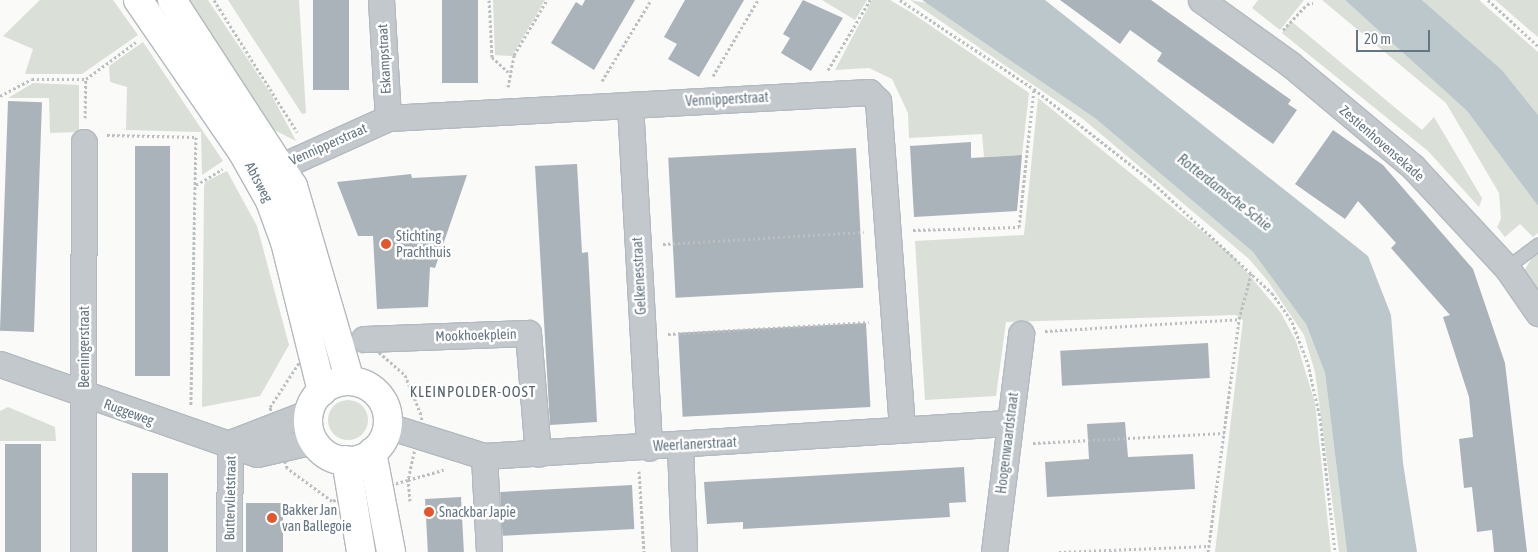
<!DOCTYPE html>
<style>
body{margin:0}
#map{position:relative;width:1538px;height:552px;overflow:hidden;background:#fafaf8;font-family:"Asap Condensed",sans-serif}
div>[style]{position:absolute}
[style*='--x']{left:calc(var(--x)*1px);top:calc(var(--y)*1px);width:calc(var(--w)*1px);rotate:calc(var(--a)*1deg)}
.green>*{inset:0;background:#dadfd7}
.round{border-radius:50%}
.water>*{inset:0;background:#bbc7cb}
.building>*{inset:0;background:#aab3b9;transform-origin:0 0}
.path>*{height:3px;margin-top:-1.5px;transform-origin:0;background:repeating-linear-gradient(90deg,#bbbfc2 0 2.5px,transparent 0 5px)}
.roads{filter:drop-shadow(1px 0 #b3babf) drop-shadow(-1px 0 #b3babf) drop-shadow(0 1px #b3babf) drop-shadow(0 -1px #b3babf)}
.lane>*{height:12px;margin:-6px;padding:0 6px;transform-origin:6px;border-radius:6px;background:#c3c8cc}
.street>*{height:25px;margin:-12.5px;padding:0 12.5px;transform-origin:12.5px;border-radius:12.5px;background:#c3c8cc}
.secondary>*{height:28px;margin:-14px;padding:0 14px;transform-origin:14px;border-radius:14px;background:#fff}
.secondary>.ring{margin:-14px;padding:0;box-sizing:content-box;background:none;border:28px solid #fff;border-radius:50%}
.dots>*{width:14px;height:14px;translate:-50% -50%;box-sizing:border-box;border:2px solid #fff;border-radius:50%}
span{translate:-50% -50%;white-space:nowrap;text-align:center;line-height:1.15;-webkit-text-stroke:5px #fff;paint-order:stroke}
.street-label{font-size:14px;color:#657683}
.poi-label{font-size:14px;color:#657683}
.left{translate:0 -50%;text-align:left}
.water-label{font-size:15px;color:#60757c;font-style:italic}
.neighbourhood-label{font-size:15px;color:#57646e;letter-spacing:1px}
.scale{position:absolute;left:1356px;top:30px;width:74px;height:22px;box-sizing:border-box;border:2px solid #657683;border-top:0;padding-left:6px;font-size:15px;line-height:18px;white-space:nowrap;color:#657683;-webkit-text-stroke:4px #fff;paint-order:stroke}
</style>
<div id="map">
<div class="green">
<div style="clip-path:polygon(40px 0,113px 0,138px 35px,82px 74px,25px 74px,33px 49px,3px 36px)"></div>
<div style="clip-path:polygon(182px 0,208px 0,271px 94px,296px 141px,270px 128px)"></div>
<div style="clip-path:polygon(228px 0,299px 0,306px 113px,302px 114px)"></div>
<div style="clip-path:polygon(493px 0,545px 0,512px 56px,495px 55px)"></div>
<div style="clip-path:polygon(822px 0,867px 0,855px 20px)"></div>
<div style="clip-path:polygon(872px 0,890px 0,912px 13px,1029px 93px,1022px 155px,984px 157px,982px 134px,909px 138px,908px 113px,892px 79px,869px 68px,835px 70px)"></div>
<div style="clip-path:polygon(910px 0,927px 3px,1096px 119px,1253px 252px,1291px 300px,1306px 324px,1325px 373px,1347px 552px,1339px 552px,1315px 372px,1304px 335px,1267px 280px,1249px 259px,1083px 119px)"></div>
<div style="clip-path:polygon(1258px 0,1304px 0,1280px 30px,1252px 8px)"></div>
<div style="clip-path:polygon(1322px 0,1345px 0,1467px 111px,1538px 206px,1538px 233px,1533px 237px,1520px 224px,1505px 237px,1497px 227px,1501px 219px,1499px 193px,1446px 103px)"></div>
<div style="clip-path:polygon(1422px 0,1479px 0,1538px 52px,1538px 115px,1502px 70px)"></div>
<div style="clip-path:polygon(1495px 0,1538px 0,1538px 37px,1533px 33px)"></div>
<div style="clip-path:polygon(1291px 21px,1422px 130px,1434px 117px,1482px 198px,1479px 207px,1428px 151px,1282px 33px)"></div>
<div style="clip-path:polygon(143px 42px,223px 161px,202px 175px,201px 132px,126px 130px,127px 87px,110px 82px,109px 66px)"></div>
<div style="clip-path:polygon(33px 83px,79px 85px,79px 132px,50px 133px,49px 98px,8px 98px)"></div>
<div style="clip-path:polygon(1038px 98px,1235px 258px,1281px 313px,1296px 341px,1315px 403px,1331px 552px,1215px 552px,1243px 320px,1236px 315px,1006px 322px,996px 396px,925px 400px,915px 241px,1024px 235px)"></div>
<div style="clip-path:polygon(227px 171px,257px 226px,289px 345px,260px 396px,202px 407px,204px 188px,205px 182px)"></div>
<div style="clip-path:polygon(1538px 248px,1538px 289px,1524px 271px)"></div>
<div class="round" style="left:328px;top:400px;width:40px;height:40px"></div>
<div style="clip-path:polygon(8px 407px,55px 427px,56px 441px,0 441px,0 411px)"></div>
</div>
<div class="water">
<div style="clip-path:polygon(922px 0,1045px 0,1368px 256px,1391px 315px,1403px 463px,1417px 552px,1347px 552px,1325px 373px,1306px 324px,1253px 252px,1096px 119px)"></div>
<div style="clip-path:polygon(1345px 0,1422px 0,1502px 70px,1538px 115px,1538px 206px,1467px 111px)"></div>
</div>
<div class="building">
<div style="left:313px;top:0;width:36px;height:90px"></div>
<div style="left:442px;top:0;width:36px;height:83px"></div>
<div style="clip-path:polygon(585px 0,635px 0,594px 70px,551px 43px,576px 2px,582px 6px)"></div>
<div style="clip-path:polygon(685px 0,744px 0,699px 77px,668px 59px,677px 44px,664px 37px)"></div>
<div style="clip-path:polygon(803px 0,843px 18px,811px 71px,781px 53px,790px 38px,783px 34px)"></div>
<div style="clip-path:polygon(1060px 0,1151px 0,1291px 100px,1288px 104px,1297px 110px,1273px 144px,1157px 61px,1162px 53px,1130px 30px,1120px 44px)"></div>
<div style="left:8px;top:101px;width:34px;height:230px;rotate:2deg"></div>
<div style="clip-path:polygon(1333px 130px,1383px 165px,1473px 269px,1505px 363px,1527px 552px,1494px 552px,1492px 530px,1477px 532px,1472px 487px,1464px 488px,1459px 439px,1473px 437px,1469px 397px,1443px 317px,1450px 315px,1391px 248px,1396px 243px,1358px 201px,1345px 219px,1295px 184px)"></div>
<div style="clip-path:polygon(971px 142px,971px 158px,1022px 155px,1017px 211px,914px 217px,910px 146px)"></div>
<div style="left:135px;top:146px;width:35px;height:230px"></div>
<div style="left:856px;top:148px;width:140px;height:188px;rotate:87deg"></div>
<div style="clip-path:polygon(577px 164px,582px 253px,588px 252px,597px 422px,550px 425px,535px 166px)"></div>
<div style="clip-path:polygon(411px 174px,412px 178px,467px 175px,435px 268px,430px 267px,428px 307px,377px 309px,373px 236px,358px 236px,337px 182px)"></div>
<div style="left:866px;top:323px;width:84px;height:188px;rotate:87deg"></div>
<div style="left:1208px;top:343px;width:35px;height:148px;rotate:87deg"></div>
<div style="clip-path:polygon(1125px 422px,1128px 457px,1193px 454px,1195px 489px,1047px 497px,1045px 462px,1089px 459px,1087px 424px)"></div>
<div style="left:5px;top:444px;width:36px;height:108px"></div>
<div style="clip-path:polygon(964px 467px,966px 502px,949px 503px,950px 517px,743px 529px,743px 522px,707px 524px,704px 482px)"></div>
<div style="left:132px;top:473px;width:36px;height:79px"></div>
<div style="left:632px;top:485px;width:44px;height:132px;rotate:87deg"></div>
<div style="left:461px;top:497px;width:55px;height:36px;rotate:87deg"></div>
<div style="left:246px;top:503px;width:37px;height:49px"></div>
</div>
<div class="path">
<div style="--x:214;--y:0;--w:156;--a:57.8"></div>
<div style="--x:489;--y:0;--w:57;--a:87"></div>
<div style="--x:492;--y:57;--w:22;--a:43"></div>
<div style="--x:900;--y:0;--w:161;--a:33.6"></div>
<div style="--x:1034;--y:89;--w:147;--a:38.1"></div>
<div style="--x:1150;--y:180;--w:166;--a:42.8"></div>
<div style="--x:1272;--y:293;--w:35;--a:55"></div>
<div style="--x:1292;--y:322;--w:45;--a:69.1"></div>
<div style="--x:1308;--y:364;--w:55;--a:77.5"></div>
<div style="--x:1320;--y:418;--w:135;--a:83.6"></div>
<div style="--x:1488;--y:0;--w:68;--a:42.6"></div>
<div style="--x:1283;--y:30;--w:35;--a:-47"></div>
<div style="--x:1307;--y:4;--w:6;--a:-9"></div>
<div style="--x:828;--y:70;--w:82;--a:-59"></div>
<div style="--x:713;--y:76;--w:88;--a:-59.4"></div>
<div style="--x:602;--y:81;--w:95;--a:-58.8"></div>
<div style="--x:508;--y:87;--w:33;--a:-79"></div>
<div style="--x:514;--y:55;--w:64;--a:-59"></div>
<div style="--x:0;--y:96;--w:36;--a:-28"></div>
<div style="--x:32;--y:79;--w:54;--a:0"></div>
<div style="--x:86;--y:79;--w:62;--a:-36.5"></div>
<div style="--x:85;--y:118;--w:39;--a:-89"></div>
<div style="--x:107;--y:135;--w:89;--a:1.3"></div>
<div style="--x:196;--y:137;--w:269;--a:91.1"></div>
<div style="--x:196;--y:185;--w:31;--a:-31"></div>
<div style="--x:913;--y:230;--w:106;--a:-1.6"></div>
<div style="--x:1019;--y:227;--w:139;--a:-83.8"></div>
<div style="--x:663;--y:244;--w:201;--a:-3.4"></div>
<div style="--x:1045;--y:331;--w:194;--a:-3.5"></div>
<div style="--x:668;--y:334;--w:201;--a:-3.4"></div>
<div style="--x:364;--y:339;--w:55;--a:41.3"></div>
<div style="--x:405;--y:375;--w:45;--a:68"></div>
<div style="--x:422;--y:417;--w:65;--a:102.5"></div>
<div style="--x:408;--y:480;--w:79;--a:164.6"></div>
<div style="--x:332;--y:501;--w:56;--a:-143.7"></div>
<div style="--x:287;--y:468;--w:63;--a:-105.6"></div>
<div style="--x:270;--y:407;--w:60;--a:-56.6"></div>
<div style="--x:303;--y:357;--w:64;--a:-16.4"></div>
<div style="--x:1033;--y:443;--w:191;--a:-3"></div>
<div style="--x:639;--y:471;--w:81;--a:86.5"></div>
<div style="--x:410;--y:501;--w:21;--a:-95"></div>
<div style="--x:408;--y:480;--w:37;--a:-16"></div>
<div style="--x:1059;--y:552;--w:150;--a:-2.3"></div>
<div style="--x:1208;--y:552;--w:235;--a:-82.4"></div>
<div style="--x:1239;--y:319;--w:50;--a:-74.8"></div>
</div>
<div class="roads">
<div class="lane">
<div style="--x:1507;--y:268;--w:39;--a:-37"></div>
</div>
<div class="street">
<div style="--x:381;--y:0;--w:118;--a:86.6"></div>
<div style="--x:1201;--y:0;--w:110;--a:35.7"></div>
<div style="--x:1290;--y:64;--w:160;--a:39.9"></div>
<div style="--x:1413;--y:167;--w:138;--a:47.1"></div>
<div style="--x:1507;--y:268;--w:55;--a:55.4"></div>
<div style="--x:630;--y:105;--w:343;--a:86.8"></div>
<div style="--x:262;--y:175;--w:138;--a:-24.3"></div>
<div style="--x:388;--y:118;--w:482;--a:-3.1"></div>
<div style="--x:869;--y:92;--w:13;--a:45"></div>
<div style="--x:878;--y:101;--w:328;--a:85.8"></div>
<div style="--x:364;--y:339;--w:164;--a:-2.1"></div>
<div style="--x:528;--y:333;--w:121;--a:85.3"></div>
<div style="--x:0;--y:364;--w:272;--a:19.3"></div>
<div style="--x:257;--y:454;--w:58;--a:-12.8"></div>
<div style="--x:388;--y:426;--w:101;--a:17.4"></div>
<div style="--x:484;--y:456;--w:524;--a:-3.61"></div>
<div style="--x:230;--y:443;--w:86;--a:-21.2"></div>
<div style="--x:680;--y:446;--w:106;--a:87.8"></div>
<div style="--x:484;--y:456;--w:96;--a:87"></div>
<div style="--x:83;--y:552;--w:410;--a:-89.9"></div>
<div style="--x:229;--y:552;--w:109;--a:-89.5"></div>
<div style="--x:994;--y:552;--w:220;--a:-82.9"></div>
</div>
<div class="secondary">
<div style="--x:138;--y:0;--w:186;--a:55.5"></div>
<div style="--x:243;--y:153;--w:55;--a:60.6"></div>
<div style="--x:270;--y:201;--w:44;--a:69.9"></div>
<div style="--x:285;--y:242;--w:154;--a:76.1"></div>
<div style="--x:172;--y:0;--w:222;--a:57"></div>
<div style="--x:293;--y:186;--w:203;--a:73.7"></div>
<div class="ring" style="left:308px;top:381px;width:52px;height:52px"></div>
<div style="--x:372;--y:452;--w:102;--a:79.2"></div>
<div style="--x:346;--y:460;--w:93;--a:80.7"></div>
</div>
</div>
<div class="dots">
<div style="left:386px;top:244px;background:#e4572e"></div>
<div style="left:429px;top:512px;background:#e4572e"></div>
<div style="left:272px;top:518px;background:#e4572e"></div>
</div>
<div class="street-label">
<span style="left:384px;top:59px;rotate:-93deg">Eskampstraat</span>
<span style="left:727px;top:99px;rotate:-3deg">Vennipperstraat</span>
<span style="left:1382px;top:143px;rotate:41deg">Zestienhovensekade</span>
<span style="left:328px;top:144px;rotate:-24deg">Vennipperstraat</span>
<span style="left:259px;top:182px;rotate:62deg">Abtsweg</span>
<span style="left:639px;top:276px;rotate:-93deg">Gelkenesstraat</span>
<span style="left:476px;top:335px;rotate:-2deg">Mookhoekplein</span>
<span style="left:84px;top:347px;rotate:-90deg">Beeningerstraat</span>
<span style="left:129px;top:412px;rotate:20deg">Ruggeweg</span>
<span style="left:1007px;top:443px;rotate:-83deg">Hoogenwaardstraat</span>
<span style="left:695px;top:444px;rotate:-3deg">Weerlanerstraat</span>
<span style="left:230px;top:498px;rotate:-89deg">Buttervlietstraat</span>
</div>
<div class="poi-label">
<span class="left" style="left:396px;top:244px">Stichting<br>Prachthuis</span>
<span class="left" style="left:282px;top:518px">Bakker Jan<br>van Ballegoie</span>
<span class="left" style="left:439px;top:512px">Snackbar Japie</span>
</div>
<div class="water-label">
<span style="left:1225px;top:192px;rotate:38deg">Rotterdamsche Schie</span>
</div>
<div class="neighbourhood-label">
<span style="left:473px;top:392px">KLEINPOLDER-OOST</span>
</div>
<div class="scale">20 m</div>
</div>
